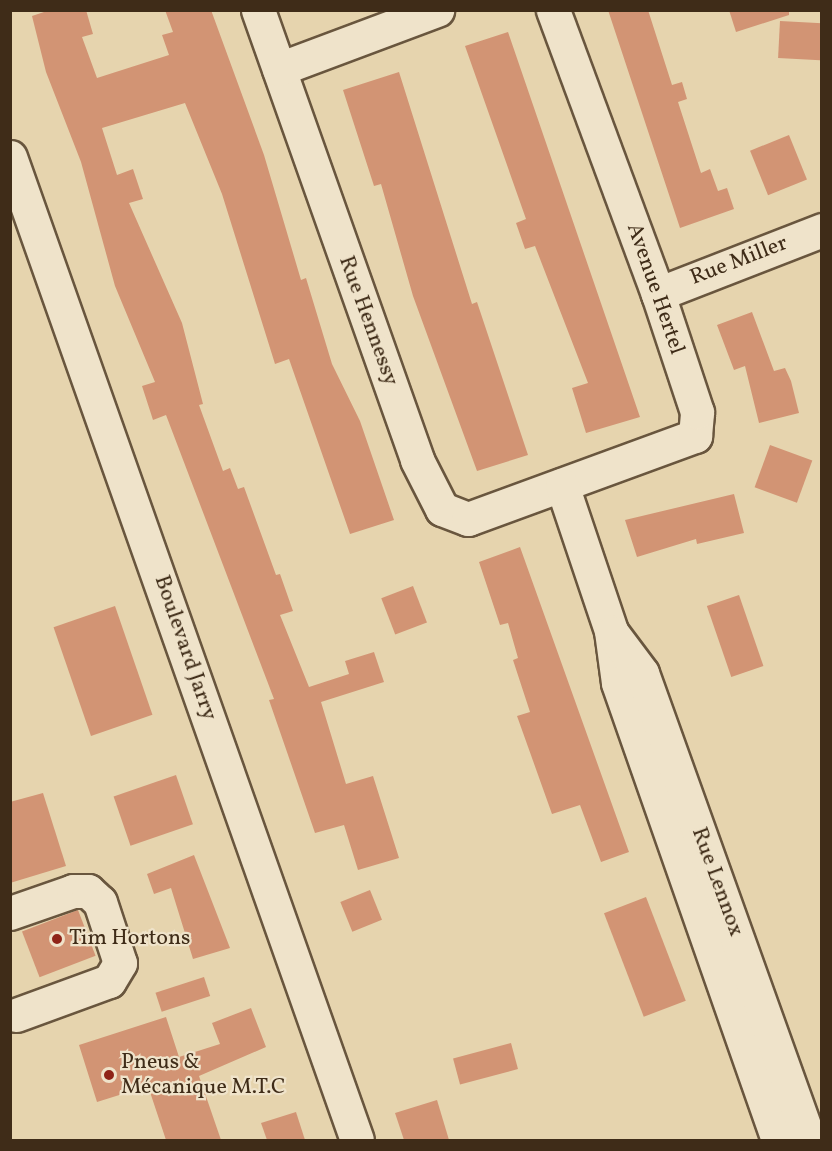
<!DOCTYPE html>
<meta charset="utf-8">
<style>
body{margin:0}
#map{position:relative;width:832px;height:1151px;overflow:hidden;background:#e6d4ae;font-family:Vollkorn,serif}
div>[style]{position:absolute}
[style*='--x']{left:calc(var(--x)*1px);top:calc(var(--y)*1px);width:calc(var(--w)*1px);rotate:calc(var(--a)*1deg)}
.building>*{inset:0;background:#d29474;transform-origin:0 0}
.roads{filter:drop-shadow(2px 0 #69563e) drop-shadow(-2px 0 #69563e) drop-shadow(0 2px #69563e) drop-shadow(0 -2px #69563e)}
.minor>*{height:33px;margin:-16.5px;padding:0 16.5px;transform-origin:16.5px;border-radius:16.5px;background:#efe3ca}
.dots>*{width:16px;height:16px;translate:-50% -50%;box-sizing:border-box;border:3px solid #efe3ca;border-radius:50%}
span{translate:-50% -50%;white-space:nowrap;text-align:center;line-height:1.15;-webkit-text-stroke:4.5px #efe3ca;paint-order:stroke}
.street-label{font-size:22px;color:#3f2c18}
.poi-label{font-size:22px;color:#3f2c18}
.left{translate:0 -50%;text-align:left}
.frame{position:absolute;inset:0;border:12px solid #3f2c18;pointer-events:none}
</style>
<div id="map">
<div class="building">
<div style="clip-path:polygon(50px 10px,86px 10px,93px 34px,82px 37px,97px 78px,169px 55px,162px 35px,173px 32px,165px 10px,211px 10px,264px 155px,301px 280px,306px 278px,332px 364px,360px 421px,394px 520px,350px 534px,289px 359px,275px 364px,222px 194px,185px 103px,102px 128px,117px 175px,133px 169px,143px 199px,129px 203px,182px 323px,203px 404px,199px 405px,223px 471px,230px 468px,238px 489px,244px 487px,276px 575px,280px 574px,293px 611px,280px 615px,309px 687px,349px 674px,345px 661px,374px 652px,384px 682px,321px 702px,346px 784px,373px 776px,399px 858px,358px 870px,344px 825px,315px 833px,269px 700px,274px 699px,166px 415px,153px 420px,142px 386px,155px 382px,115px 286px,81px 162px,46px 72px,32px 16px)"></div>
<div style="clip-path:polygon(608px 10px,648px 10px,672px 85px,682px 82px,687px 99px,678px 102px,701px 173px,710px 169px,718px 191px,727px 188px,734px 209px,680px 228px)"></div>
<div style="clip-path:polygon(729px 10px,789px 10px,789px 15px,736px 32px)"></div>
<div style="left:780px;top:21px;width:42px;height:37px;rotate:3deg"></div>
<div style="clip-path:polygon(508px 32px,640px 417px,586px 433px,572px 388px,588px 383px,535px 246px,525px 249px,516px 223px,526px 219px,465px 46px)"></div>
<div style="clip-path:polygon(399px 72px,472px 304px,477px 302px,528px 455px,477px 471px,413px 296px,381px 184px,374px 186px,343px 90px)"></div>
<div style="left:789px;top:135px;width:48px;height:42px;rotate:68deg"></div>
<div style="clip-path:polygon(752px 312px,774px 371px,785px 368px,791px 381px,799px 413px,759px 423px,745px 366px,734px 370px,717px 325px)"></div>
<div style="left:770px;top:445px;width:45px;height:45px;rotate:20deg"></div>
<div style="clip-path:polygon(734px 494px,744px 533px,697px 544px,696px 539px,637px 557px,625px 520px)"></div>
<div style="clip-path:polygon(520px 547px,629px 852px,601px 862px,580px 805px,552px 814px,517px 716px,530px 712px,513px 660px,518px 658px,508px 623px,500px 625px,479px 562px)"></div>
<div style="left:413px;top:586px;width:39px;height:34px;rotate:69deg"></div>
<div style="left:739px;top:595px;width:75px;height:34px;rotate:71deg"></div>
<div style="left:115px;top:606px;width:115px;height:65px;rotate:71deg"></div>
<div style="left:176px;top:775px;width:52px;height:66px;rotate:71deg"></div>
<div style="clip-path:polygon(43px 793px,66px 866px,10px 883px,10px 802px)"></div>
<div style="clip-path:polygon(194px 855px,230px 948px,193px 959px,171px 888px,154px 894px,147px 874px)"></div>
<div style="left:370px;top:890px;width:32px;height:32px;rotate:68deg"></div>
<div style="left:646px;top:897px;width:111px;height:45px;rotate:69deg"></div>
<div style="left:78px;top:910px;width:49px;height:60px;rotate:69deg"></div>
<div style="left:204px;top:977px;width:20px;height:51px;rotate:72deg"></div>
<div style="clip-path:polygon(251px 1008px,266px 1047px,199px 1076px,221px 1140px,166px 1140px,148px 1086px,97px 1102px,79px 1045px,166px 1017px,179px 1057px,220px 1044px,212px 1023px)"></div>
<div style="left:511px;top:1043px;width:27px;height:60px;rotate:75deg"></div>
<div style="clip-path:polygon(437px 1100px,449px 1140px,404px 1140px,395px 1113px)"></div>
<div style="clip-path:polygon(296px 1112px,305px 1140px,267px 1140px,261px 1123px)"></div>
</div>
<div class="roads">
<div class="minor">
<div style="--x:258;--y:10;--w:477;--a:70.5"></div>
<div style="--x:417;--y:460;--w:55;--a:63"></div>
<div style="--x:442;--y:509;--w:28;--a:21"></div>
<div style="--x:468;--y:519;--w:242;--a:-20.1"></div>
<div style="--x:695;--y:436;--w:24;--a:-85"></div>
<div style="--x:697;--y:412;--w:124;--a:-108.3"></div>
<div style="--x:658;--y:294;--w:303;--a:-110.3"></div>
<div style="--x:279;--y:69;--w:169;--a:-20.5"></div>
<div style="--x:10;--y:157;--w:1042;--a:70.56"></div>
<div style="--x:658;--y:294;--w:176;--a:-21.3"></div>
<div style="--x:562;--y:485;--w:154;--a:71.4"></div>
<div style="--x:611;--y:631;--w:52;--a:82.3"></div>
<div style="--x:618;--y:683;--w:484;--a:70.7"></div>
<div style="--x:612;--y:633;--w:50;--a:53.1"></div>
<div style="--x:642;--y:673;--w:496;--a:70.3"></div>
<div style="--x:10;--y:913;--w:67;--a:-19.2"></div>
<div style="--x:73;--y:891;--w:15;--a:0"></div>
<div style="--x:88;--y:891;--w:16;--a:43"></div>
<div style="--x:100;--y:902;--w:64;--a:71.8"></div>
<div style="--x:120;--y:963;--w:21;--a:121"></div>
<div style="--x:109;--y:981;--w:99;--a:159.9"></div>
</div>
</div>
<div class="dots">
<div style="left:57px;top:939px;background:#8f2418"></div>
<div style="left:109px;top:1075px;background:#8f2418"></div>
</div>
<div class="street-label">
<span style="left:739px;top:261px;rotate:-21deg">Rue Miller</span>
<span style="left:655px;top:289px;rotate:71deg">Avenue Hertel</span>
<span style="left:368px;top:321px;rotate:70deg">Rue Hennessy</span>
<span style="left:185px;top:648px;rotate:71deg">Boulevard Jarry</span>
<span style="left:717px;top:882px;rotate:70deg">Rue Lennox</span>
</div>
<div class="poi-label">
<span class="left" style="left:69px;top:939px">Tim Hortons</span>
<span class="left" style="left:121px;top:1075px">Pneus &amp;<br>Mécanique M.T.C</span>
</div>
<div class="frame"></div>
</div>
